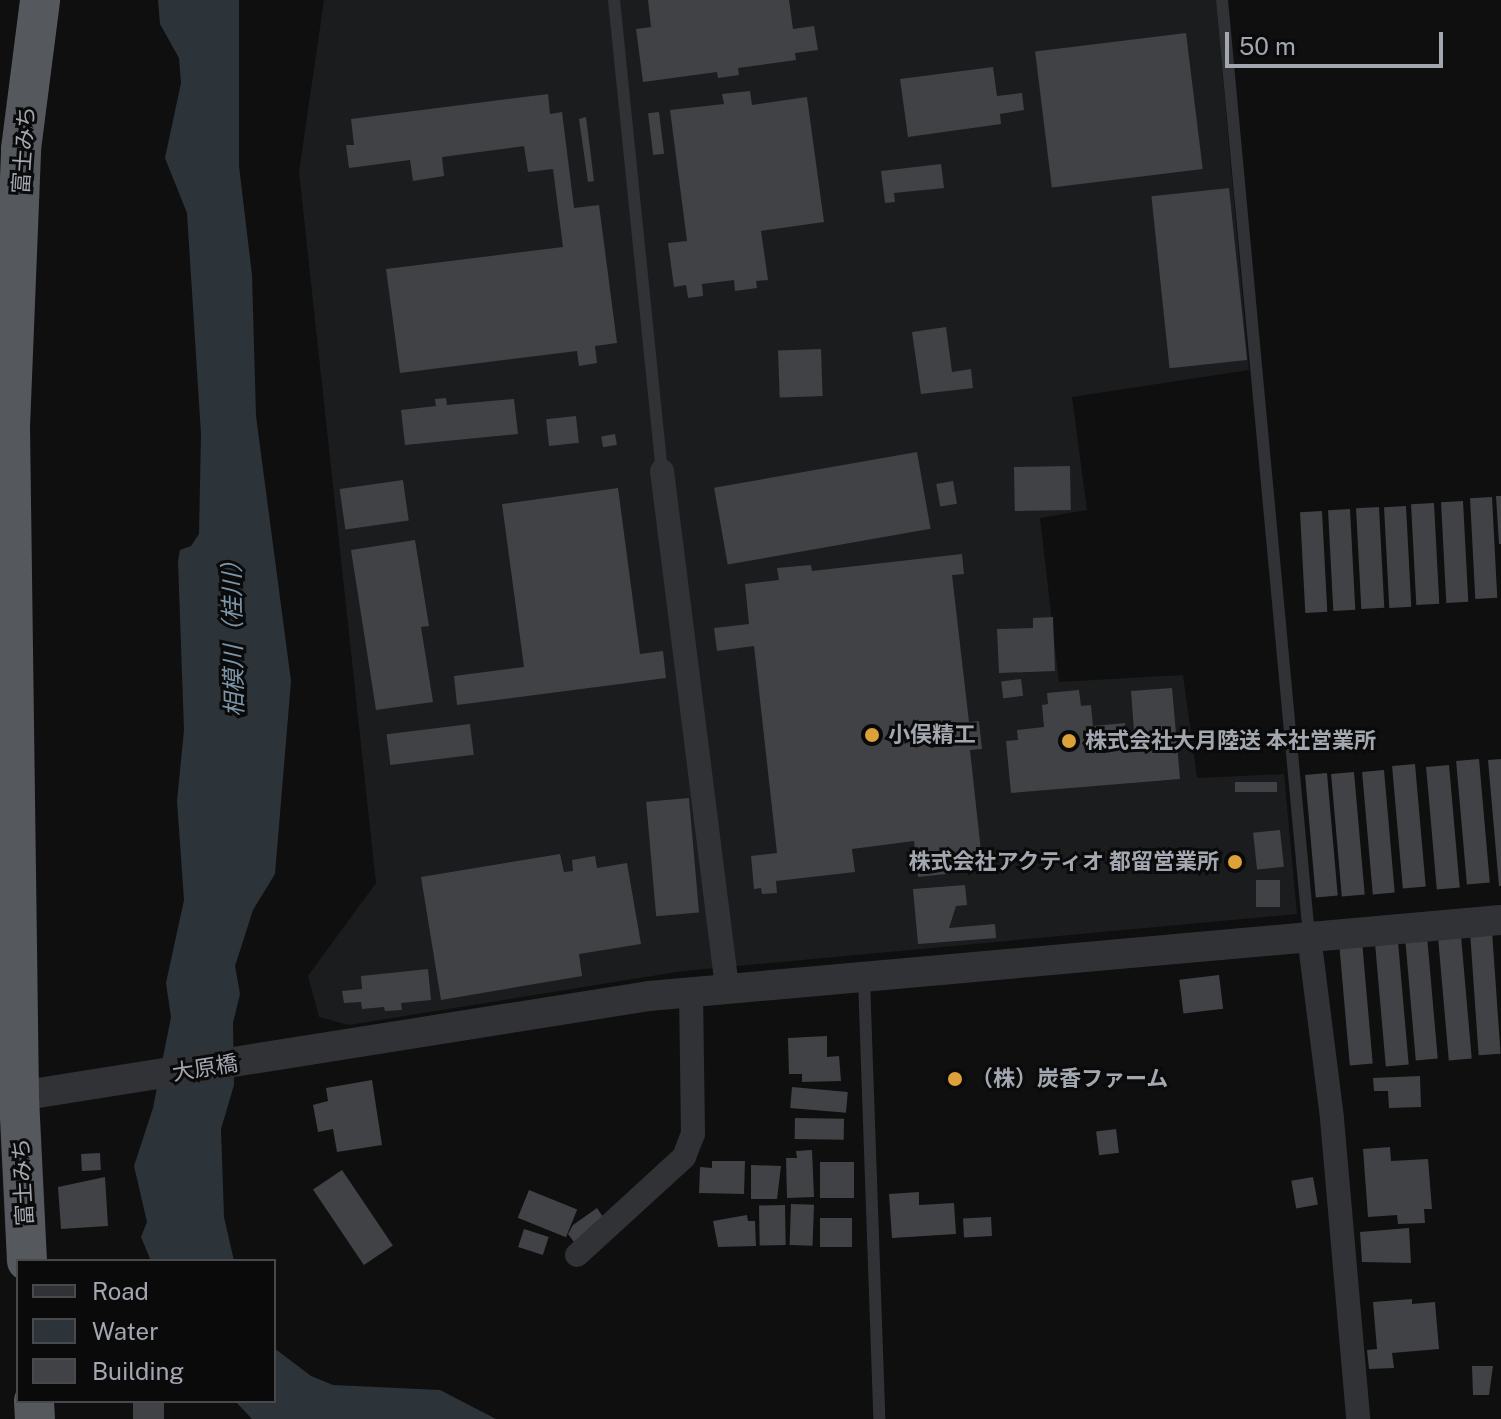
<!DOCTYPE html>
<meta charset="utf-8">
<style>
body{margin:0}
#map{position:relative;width:1501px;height:1419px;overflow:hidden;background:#0f0f10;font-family:"Public Sans","Noto Sans JP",sans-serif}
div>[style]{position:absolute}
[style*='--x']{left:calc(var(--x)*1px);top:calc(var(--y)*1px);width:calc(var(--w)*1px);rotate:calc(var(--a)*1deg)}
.built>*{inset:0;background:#1b1c1d}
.water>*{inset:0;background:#2c3439}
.building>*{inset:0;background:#414246;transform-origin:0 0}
.service>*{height:12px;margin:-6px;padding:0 6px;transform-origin:6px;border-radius:6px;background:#313235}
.minor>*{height:24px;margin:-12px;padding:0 12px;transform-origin:12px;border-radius:12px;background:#313235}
.tertiary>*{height:30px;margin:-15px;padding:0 15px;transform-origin:15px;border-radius:15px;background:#313235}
.trunk>*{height:40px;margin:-20px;padding:0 20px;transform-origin:20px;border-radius:20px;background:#55585d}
.dots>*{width:22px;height:22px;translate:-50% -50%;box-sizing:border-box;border:4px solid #0a0a0b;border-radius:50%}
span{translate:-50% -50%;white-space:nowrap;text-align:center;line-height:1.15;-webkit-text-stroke:6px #0a0a0b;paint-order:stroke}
.street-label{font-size:22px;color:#a2a7b0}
.poi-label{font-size:22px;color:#a2a7b0;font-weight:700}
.left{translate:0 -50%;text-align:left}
.right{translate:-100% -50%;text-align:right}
.water-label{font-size:24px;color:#7c95a8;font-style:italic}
.legend{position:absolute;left:16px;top:1259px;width:260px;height:144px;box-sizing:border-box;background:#0a0a0b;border:2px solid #47494d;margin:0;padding:10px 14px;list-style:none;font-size:24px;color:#a2a7b0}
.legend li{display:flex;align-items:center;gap:16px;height:40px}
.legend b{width:40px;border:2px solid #47494d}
.scale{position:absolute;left:1225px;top:32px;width:218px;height:36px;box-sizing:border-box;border:4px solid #a2a7b0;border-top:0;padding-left:10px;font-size:24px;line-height:28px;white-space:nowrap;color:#a2a7b0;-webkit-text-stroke:6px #0a0a0b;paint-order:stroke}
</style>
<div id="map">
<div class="built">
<div style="clip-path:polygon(324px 0,1216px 0,1249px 370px,1072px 397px,1087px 510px,1040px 518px,1059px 682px,1183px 675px,1197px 778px,1284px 774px,1297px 914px,683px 971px,349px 1025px,319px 1017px,308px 976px,376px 883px,299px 172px)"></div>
</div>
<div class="water">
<div style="clip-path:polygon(158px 0,239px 0,239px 166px,252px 275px,256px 416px,291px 681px,275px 874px,253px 910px,235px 966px,240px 994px,233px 1023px,234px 1085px,221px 1129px,224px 1217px,234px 1261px,151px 1261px,141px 1237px,147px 1222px,134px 1166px,153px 1108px,171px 1017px,166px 983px,184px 900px,177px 801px,184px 730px,178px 561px,180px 550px,191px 546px,199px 534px,201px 434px,187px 213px,165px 158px,181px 83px,179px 58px,160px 24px)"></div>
<div style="clip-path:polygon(274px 1348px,311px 1376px,333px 1385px,440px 1390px,496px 1419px,252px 1419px,235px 1401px,274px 1401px)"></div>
</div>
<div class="building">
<div style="clip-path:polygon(648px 0,789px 0,793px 29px,814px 26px,818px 50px,795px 53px,796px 60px,738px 68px,739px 75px,718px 78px,717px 72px,643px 82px,636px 29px,651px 27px)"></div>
<div style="left:1186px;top:33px;width:137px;height:152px;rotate:83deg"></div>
<div style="clip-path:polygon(993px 67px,997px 96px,1022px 93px,1024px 110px,1000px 114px,1001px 124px,908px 137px,900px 79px)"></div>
<div style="clip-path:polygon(750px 91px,752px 105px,807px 97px,824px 222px,761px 231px,768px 280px,756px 281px,757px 288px,735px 291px,734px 280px,702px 284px,703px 296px,688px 298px,686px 285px,674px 287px,668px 243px,687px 241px,670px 110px,724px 104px,722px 94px)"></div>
<div style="clip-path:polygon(548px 94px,550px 114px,562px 112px,574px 208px,599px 205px,617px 343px,595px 346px,597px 363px,579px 366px,577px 351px,400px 373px,386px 269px,563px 247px,553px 169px,528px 172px,524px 146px,442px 157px,444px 176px,413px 181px,410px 160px,349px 168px,346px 145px,354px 145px,351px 119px)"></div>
<div style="left:659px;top:112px;width:42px;height:11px;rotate:83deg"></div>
<div style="clip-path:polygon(586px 117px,594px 181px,588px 182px,579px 119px)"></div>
<div style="clip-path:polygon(941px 164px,944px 188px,894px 193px,895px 202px,885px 203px,881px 171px)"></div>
<div style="left:1229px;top:188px;width:173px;height:78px;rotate:84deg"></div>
<div style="clip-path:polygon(946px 327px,952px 372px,971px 369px,973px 388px,921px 394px,912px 332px)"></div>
<div style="left:821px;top:349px;width:47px;height:43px;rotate:88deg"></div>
<div style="clip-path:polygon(446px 398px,447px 405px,514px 399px,518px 434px,405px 445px,401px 410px,436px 406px,435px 399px)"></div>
<div style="left:576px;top:416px;width:27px;height:30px;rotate:84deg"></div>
<div style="left:615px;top:434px;width:11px;height:14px;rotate:80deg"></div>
<div style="left:917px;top:452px;width:78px;height:206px;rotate:80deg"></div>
<div style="left:1070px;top:466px;width:44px;height:56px;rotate:89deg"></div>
<div style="left:403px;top:480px;width:41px;height:64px;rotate:82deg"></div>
<div style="left:953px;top:481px;width:23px;height:17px;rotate:80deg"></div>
<div style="clip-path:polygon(618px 488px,640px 654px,663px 651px,666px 678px,457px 705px,454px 676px,524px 667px,502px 504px)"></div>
<div style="clip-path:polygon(1496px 496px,1501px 496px,1501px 544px,1499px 544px)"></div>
<div style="left:1492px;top:497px;width:101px;height:22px;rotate:87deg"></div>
<div style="left:1463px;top:501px;width:101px;height:22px;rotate:87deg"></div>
<div style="left:1434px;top:503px;width:101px;height:23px;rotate:87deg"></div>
<div style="left:1406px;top:506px;width:101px;height:22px;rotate:87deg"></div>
<div style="left:1379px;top:507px;width:101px;height:23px;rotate:87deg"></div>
<div style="left:1350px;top:509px;width:101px;height:22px;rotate:87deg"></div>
<div style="left:1322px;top:511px;width:101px;height:22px;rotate:87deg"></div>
<div style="clip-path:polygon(415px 540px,429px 626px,421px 627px,433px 702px,376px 710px,351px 550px)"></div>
<div style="clip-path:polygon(962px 554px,964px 574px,952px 575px,969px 722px,979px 721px,982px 749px,970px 750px,983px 870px,918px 877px,914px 841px,852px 849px,855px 872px,776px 881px,777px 893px,762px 894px,761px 888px,754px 889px,751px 856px,777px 853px,754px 646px,717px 651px,714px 628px,749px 624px,745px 584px,779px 580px,777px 568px,811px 565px,812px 571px)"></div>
<div style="clip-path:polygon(1053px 617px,1055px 671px,999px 673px,997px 629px,1033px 628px,1033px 618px)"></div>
<div style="left:1021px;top:679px;width:17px;height:20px;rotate:83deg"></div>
<div style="clip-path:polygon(1172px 688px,1180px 779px,1011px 793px,1006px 741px,1018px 740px,1017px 730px,1044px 727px,1042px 705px,1048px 704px,1047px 693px,1079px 690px,1081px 706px,1091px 705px,1093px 726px,1125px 723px,1127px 746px,1135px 745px,1131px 691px)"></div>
<div style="left:470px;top:724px;width:31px;height:84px;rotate:83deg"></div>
<div style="left:1479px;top:759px;width:124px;height:23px;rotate:85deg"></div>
<div style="clip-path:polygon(1501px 759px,1501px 886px,1499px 886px,1488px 760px)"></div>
<div style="left:1415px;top:764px;width:123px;height:23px;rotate:85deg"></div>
<div style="left:1449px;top:765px;width:123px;height:23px;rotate:85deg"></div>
<div style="left:1384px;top:770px;width:123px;height:22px;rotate:85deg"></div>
<div style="left:1354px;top:772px;width:123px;height:23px;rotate:85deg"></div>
<div style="left:1327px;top:773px;width:123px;height:22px;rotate:85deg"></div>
<div style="left:1277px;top:782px;width:10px;height:42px;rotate:90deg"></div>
<div style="left:689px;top:798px;width:115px;height:43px;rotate:85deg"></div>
<div style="left:1280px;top:830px;width:37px;height:27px;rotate:84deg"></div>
<div style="clip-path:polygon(560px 854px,564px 872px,573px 871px,572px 860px,595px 856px,597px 868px,627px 863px,641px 944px,579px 954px,582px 976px,441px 1000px,421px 877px)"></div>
<div style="left:1256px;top:880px;width:24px;height:27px"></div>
<div style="clip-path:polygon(965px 885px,967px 905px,956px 906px,949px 928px,995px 924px,996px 938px,918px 944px,913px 889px)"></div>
<div style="left:1492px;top:931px;width:123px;height:22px;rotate:86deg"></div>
<div style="left:1427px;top:936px;width:123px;height:22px;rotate:85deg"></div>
<div style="left:1461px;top:936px;width:123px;height:23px;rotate:85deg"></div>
<div style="left:1362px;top:941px;width:123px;height:23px;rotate:85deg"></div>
<div style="left:1398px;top:942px;width:123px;height:23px;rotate:85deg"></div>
<div style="clip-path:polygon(428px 969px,431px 1000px,401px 1003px,402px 1010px,385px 1011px,384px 1007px,362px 1009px,361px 1002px,344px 1003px,342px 991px,362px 989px,361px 976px)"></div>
<div style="left:1219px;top:975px;width:34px;height:40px;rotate:83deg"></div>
<div style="clip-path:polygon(827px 1036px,827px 1057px,839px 1056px,841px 1081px,802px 1082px,802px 1074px,789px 1074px,788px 1038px)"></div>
<div style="clip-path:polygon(1420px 1076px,1421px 1107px,1389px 1108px,1388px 1091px,1374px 1091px,1373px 1078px)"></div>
<div style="clip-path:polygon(372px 1080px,382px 1145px,337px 1152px,333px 1129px,318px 1132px,313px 1105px,328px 1101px,326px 1088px)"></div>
<div style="left:792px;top:1087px;width:56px;height:21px;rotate:5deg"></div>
<div style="left:795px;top:1118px;width:49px;height:21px;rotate:1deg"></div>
<div style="left:1116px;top:1129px;width:24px;height:20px;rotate:83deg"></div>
<div style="clip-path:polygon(1390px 1147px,1391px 1161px,1428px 1159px,1432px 1209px,1424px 1209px,1425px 1223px,1398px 1224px,1397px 1215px,1368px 1217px,1363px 1149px)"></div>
<div style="clip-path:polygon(812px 1150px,814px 1197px,787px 1198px,786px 1158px,797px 1158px,796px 1151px)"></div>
<div style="left:100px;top:1153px;width:17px;height:19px;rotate:87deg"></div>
<div style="clip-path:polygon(712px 1161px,745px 1161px,744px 1194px,699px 1193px,700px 1167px,712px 1168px)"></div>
<div style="left:820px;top:1162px;width:34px;height:36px"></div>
<div style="clip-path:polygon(751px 1165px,781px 1166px,777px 1199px,751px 1199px)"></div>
<div style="left:342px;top:1170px;width:91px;height:35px;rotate:56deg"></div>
<div style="clip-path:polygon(105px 1177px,108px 1226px,61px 1229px,58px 1187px)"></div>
<div style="left:1313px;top:1177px;width:28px;height:22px;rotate:80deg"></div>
<div style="left:529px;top:1190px;width:52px;height:30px;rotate:22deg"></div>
<div style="clip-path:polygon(919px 1192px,919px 1205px,954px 1203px,956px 1234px,892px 1238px,889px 1194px)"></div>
<div style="left:791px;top:1204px;width:23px;height:41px;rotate:2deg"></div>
<div style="left:785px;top:1205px;width:40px;height:26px;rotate:89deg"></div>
<div style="clip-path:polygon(597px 1208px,605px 1220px,574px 1242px,568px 1234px,573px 1225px)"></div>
<div style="clip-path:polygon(747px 1215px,748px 1221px,755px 1221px,756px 1246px,718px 1247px,713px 1221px)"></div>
<div style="left:991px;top:1217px;width:19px;height:28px;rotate:87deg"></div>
<div style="left:852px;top:1218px;width:29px;height:32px;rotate:90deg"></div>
<div style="clip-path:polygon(1409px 1228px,1411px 1263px,1362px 1262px,1360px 1232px)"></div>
<div style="left:524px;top:1229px;width:26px;height:19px;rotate:18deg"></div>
<div style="clip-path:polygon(1412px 1299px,1412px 1304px,1435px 1302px,1439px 1349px,1392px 1353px,1394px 1368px,1369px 1369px,1367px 1350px,1377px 1349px,1373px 1302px)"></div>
<div style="clip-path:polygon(1472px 1366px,1493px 1366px,1489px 1395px,1473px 1395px)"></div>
<div style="left:133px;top:1401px;width:31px;height:18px"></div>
</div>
<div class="service">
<div style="--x:614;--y:0;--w:473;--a:84.2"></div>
<div style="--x:1222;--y:0;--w:940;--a:84.69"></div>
<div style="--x:864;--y:979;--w:440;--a:88"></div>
</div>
<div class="minor">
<div style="--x:662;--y:471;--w:520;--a:82.82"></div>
<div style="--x:1309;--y:936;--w:184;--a:82.8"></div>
<div style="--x:1332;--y:1119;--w:301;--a:85"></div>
<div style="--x:577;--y:1255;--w:145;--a:-42.5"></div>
<div style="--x:684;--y:1157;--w:25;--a:-69"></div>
<div style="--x:693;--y:1134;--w:142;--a:-90.8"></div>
</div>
<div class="tertiary">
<div style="--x:19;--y:1096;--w:638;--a:-9.02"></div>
<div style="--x:649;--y:996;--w:855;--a:-5.1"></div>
</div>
<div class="trunk">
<div style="--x:27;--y:1261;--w:165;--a:-92.8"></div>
<div style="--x:19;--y:1096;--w:669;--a:-90.77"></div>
<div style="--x:10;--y:427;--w:278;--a:-87.7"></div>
<div style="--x:21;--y:149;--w:150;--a:-82.7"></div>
<div style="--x:34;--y:1401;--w:18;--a:87"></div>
</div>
<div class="dots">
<div style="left:872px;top:735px;background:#dda13a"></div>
<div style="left:1069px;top:741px;background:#dda13a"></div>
<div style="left:1235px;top:862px;background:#dda13a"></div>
<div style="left:955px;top:1079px;background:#dda13a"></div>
</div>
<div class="street-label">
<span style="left:24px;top:150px;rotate:-86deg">富士みち</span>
<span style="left:205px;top:1068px;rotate:-9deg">大原橋</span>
<span style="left:23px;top:1182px;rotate:-93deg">富士みち</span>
</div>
<div class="poi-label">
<span class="left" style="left:888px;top:735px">小俣精工</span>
<span class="left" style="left:1085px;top:741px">株式会社大月陸送 本社営業所</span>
<span class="right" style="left:1219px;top:862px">株式会社アクティオ 都留営業所</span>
<span class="left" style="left:971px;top:1079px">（株）炭香ファーム</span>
</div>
<div class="water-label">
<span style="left:233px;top:633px;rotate:-91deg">相模川（桂川）</span>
</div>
<ul class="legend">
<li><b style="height:10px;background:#313235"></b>Road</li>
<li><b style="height:22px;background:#2c3439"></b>Water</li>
<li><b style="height:22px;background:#414246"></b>Building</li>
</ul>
<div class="scale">50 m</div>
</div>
